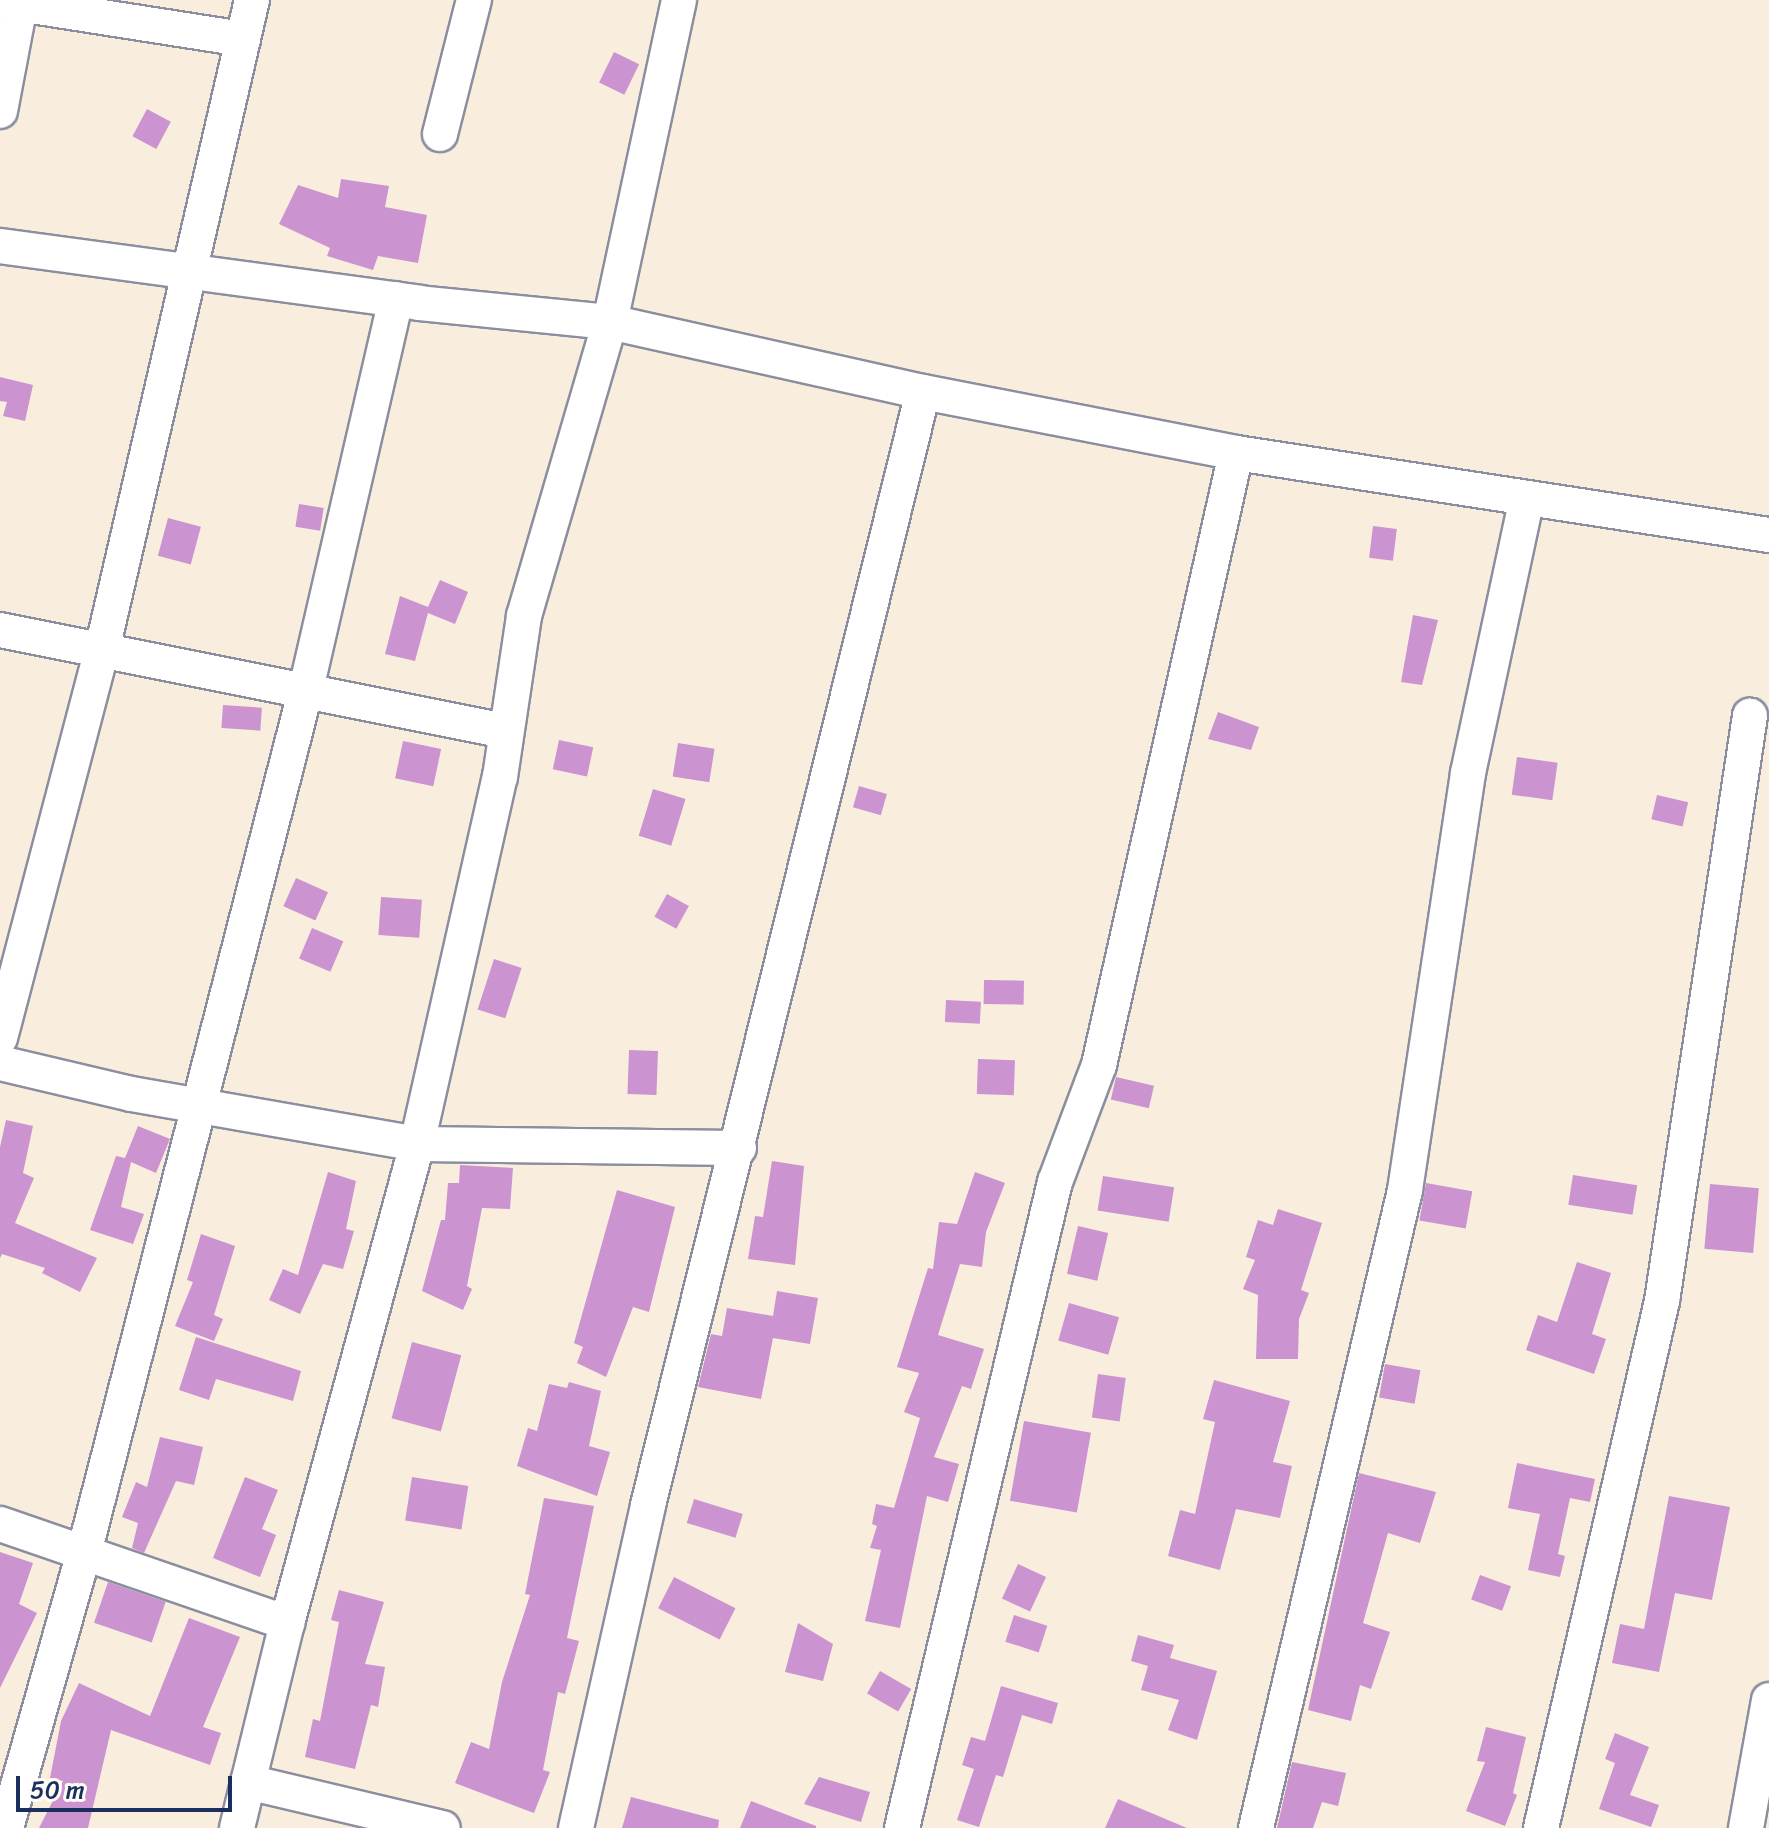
<!DOCTYPE html>
<style>
body{margin:0}
#map{position:relative;width:1769px;height:1828px;overflow:hidden;background:#f9eede;font-family:Sriracha,sans-serif}
div>[style]{position:absolute}
[style*='--x']{left:calc(var(--x)*1px);top:calc(var(--y)*1px);width:calc(var(--w)*1px);rotate:calc(var(--a)*1deg)}
.building>*{inset:0;background:#cb93d0;transform-origin:0 0}
.roads{filter:drop-shadow(2px 0 #8a8e9e) drop-shadow(-2px 0 #8a8e9e) drop-shadow(0 2px #8a8e9e) drop-shadow(0 -2px #8a8e9e)}
.street>*{height:34px;margin:-17px;padding:0 17px;transform-origin:17px;border-radius:17px;background:#fff}
span{translate:-50% -50%;white-space:nowrap;text-align:center;line-height:1.15;-webkit-text-stroke:7px #fdfcf7;paint-order:stroke}
.scale{position:absolute;left:16px;top:1776px;width:216px;height:36px;box-sizing:border-box;border:4px solid #1b2f5e;border-top:0;padding-left:10px;font-size:24px;line-height:28px;white-space:nowrap;color:#1b2f5e;-webkit-text-stroke:6px #fdfcf7;paint-order:stroke}
</style>
<div id="map">
<div class="building">
<div style="left:614px;top:52px;width:28px;height:34px;rotate:26deg"></div>
<div style="left:147px;top:109px;width:27px;height:31px;rotate:28deg"></div>
<div style="clip-path:polygon(341px 179px,389px 186px,385px 207px,427px 215px,418px 263px,378px 256px,373px 270px,327px 256px,330px 248px,279px 224px,298px 185px,338px 198px)"></div>
<div style="clip-path:polygon(0 377px,33px 385px,25px 421px,3px 416px,7px 402px,0 401px)"></div>
<div style="left:299px;top:504px;width:25px;height:23px;rotate:9deg"></div>
<div style="left:168px;top:518px;width:34px;height:39px;rotate:15deg"></div>
<div style="left:1373px;top:526px;width:24px;height:32px;rotate:7deg"></div>
<div style="clip-path:polygon(440px 580px,468px 592px,455px 624px,428px 613px,415px 661px,385px 654px,400px 596px,428px 607px)"></div>
<div style="clip-path:polygon(1413px 615px,1438px 620px,1422px 685px,1401px 682px)"></div>
<div style="left:223px;top:705px;width:39px;height:23px;rotate:4deg"></div>
<div style="clip-path:polygon(1218px 712px,1259px 727px,1251px 750px,1208px 739px)"></div>
<div style="left:559px;top:740px;width:35px;height:30px;rotate:12deg"></div>
<div style="left:403px;top:741px;width:39px;height:38px;rotate:12deg"></div>
<div style="left:678px;top:743px;width:37px;height:34px;rotate:9deg"></div>
<div style="left:1517px;top:757px;width:41px;height:38px;rotate:8deg"></div>
<div style="left:859px;top:786px;width:29px;height:22px;rotate:16deg"></div>
<div style="left:653px;top:789px;width:34px;height:49px;rotate:17deg"></div>
<div style="left:1657px;top:795px;width:32px;height:25px;rotate:13deg"></div>
<div style="left:296px;top:878px;width:35px;height:31px;rotate:24deg"></div>
<div style="left:667px;top:894px;width:25px;height:26px;rotate:29deg"></div>
<div style="left:381px;top:897px;width:41px;height:38px;rotate:4deg"></div>
<div style="left:312px;top:928px;width:34px;height:33px;rotate:23deg"></div>
<div style="left:494px;top:959px;width:29px;height:53px;rotate:18deg"></div>
<div style="left:984px;top:980px;width:40px;height:24px;rotate:1deg"></div>
<div style="left:946px;top:1000px;width:35px;height:22px;rotate:3deg"></div>
<div style="left:629px;top:1050px;width:29px;height:44px;rotate:2deg"></div>
<div style="left:978px;top:1059px;width:37px;height:35px;rotate:2deg"></div>
<div style="left:1116px;top:1077px;width:39px;height:23px;rotate:13deg"></div>
<div style="clip-path:polygon(6px 1120px,33px 1126px,23px 1173px,34px 1178px,15px 1223px,97px 1258px,80px 1292px,42px 1273px,45px 1268px,2px 1254px,0 1258px,0 1147px)"></div>
<div style="clip-path:polygon(138px 1126px,170px 1139px,156px 1173px,131px 1162px,121px 1207px,144px 1214px,133px 1244px,90px 1230px,116px 1156px,125px 1158px)"></div>
<div style="clip-path:polygon(772px 1161px,804px 1166px,795px 1265px,748px 1259px,755px 1216px,763px 1217px)"></div>
<div style="clip-path:polygon(460px 1165px,513px 1168px,510px 1209px,482px 1208px,467px 1286px,472px 1289px,463px 1310px,422px 1291px,441px 1220px,445px 1220px,448px 1183px,459px 1183px)"></div>
<div style="clip-path:polygon(328px 1172px,356px 1181px,346px 1229px,354px 1231px,343px 1269px,323px 1264px,300px 1314px,269px 1300px,283px 1269px,298px 1275px)"></div>
<div style="clip-path:polygon(975px 1172px,1005px 1183px,986px 1232px,982px 1267px,960px 1264px,938px 1335px,984px 1349px,971px 1389px,962px 1386px,934px 1457px,959px 1464px,948px 1502px,927px 1496px,900px 1628px,865px 1621px,881px 1550px,870px 1548px,877px 1526px,872px 1524px,876px 1504px,894px 1508px,920px 1418px,904px 1412px,919px 1373px,897px 1367px,928px 1268px,933px 1269px,939px 1222px,957px 1224px)"></div>
<div style="left:1573px;top:1175px;width:65px;height:30px;rotate:9deg"></div>
<div style="left:1103px;top:1176px;width:72px;height:35px;rotate:9deg"></div>
<div style="left:1426px;top:1183px;width:47px;height:38px;rotate:10deg"></div>
<div style="left:1710px;top:1184px;width:49px;height:65px;rotate:5deg"></div>
<div style="clip-path:polygon(617px 1190px,675px 1207px,649px 1312px,633px 1307px,606px 1377px,577px 1363px,583px 1347px,574px 1343px)"></div>
<div style="clip-path:polygon(1278px 1209px,1322px 1223px,1301px 1290px,1309px 1293px,1299px 1319px,1298px 1359px,1256px 1359px,1258px 1295px,1243px 1289px,1255px 1260px,1246px 1257px,1258px 1220px,1273px 1225px)"></div>
<div style="left:1078px;top:1226px;width:31px;height:49px;rotate:13deg"></div>
<div style="clip-path:polygon(201px 1234px,235px 1246px,214px 1315px,223px 1319px,214px 1341px,175px 1326px,193px 1282px,187px 1280px)"></div>
<div style="clip-path:polygon(1577px 1262px,1611px 1273px,1592px 1334px,1606px 1339px,1594px 1374px,1526px 1350px,1538px 1315px,1557px 1322px)"></div>
<div style="clip-path:polygon(777px 1291px,818px 1298px,810px 1344px,773px 1338px,761px 1399px,698px 1387px,711px 1334px,722px 1336px,727px 1308px,773px 1316px)"></div>
<div style="left:1069px;top:1303px;width:52px;height:39px;rotate:16deg"></div>
<div style="clip-path:polygon(196px 1337px,301px 1371px,293px 1401px,216px 1379px,209px 1400px,179px 1390px)"></div>
<div style="left:412px;top:1342px;width:51px;height:79px;rotate:15deg"></div>
<div style="left:1385px;top:1364px;width:36px;height:34px;rotate:10deg"></div>
<div style="left:1098px;top:1374px;width:28px;height:44px;rotate:8deg"></div>
<div style="clip-path:polygon(1214px 1380px,1290px 1401px,1273px 1462px,1292px 1466px,1280px 1518px,1236px 1509px,1220px 1570px,1168px 1556px,1180px 1510px,1195px 1514px,1215px 1422px,1203px 1419px)"></div>
<div style="clip-path:polygon(569px 1382px,601px 1391px,589px 1446px,610px 1452px,597px 1496px,517px 1466px,528px 1428px,537px 1431px,549px 1384px,567px 1388px)"></div>
<div style="left:1024px;top:1421px;width:68px;height:81px;rotate:10deg"></div>
<div style="clip-path:polygon(160px 1437px,203px 1447px,194px 1485px,176px 1481px,144px 1553px,132px 1548px,138px 1523px,122px 1517px,136px 1482px,147px 1487px)"></div>
<div style="clip-path:polygon(1517px 1463px,1595px 1479px,1590px 1502px,1570px 1498px,1558px 1554px,1565px 1556px,1560px 1577px,1528px 1570px,1540px 1514px,1508px 1508px)"></div>
<div style="clip-path:polygon(1359px 1473px,1436px 1492px,1420px 1543px,1388px 1533px,1363px 1623px,1390px 1632px,1371px 1689px,1360px 1685px,1351px 1721px,1308px 1710px)"></div>
<div style="clip-path:polygon(245px 1477px,278px 1490px,262px 1529px,276px 1535px,260px 1577px,213px 1558px)"></div>
<div style="left:412px;top:1477px;width:57px;height:44px;rotate:9deg"></div>
<div style="clip-path:polygon(1669px 1496px,1730px 1507px,1712px 1600px,1675px 1593px,1659px 1672px,1612px 1663px,1620px 1624px,1644px 1629px)"></div>
<div style="clip-path:polygon(544px 1498px,594px 1506px,567px 1638px,579px 1641px,565px 1694px,558px 1692px,543px 1770px,550px 1772px,534px 1813px,455px 1783px,471px 1742px,489px 1749px,502px 1682px,530px 1595px,525px 1594px)"></div>
<div style="left:694px;top:1499px;width:51px;height:25px;rotate:17deg"></div>
<div style="clip-path:polygon(0 1552px,33px 1563px,19px 1604px,37px 1613px,0 1688px)"></div>
<div style="left:1018px;top:1564px;width:31px;height:38px;rotate:25deg"></div>
<div style="left:1480px;top:1575px;width:33px;height:26px;rotate:20deg"></div>
<div style="left:674px;top:1577px;width:69px;height:35px;rotate:27deg"></div>
<div style="left:108px;top:1582px;width:61px;height:43px;rotate:19deg"></div>
<div style="clip-path:polygon(339px 1590px,384px 1602px,365px 1664px,385px 1667px,378px 1707px,371px 1705px,355px 1769px,305px 1757px,313px 1719px,320px 1721px,339px 1622px,331px 1620px)"></div>
<div style="left:1014px;top:1615px;width:35px;height:28px;rotate:18deg"></div>
<div style="clip-path:polygon(189px 1618px,240px 1637px,203px 1727px,221px 1733px,210px 1765px,111px 1730px,88px 1828px,39px 1828px,63px 1781px,50px 1778px,61px 1721px,79px 1683px,150px 1716px)"></div>
<div style="clip-path:polygon(798px 1623px,833px 1644px,823px 1681px,785px 1672px)"></div>
<div style="clip-path:polygon(1138px 1635px,1174px 1645px,1170px 1658px,1217px 1671px,1197px 1740px,1168px 1730px,1179px 1700px,1141px 1690px,1148px 1666px,1131px 1661px)"></div>
<div style="left:880px;top:1671px;width:36px;height:26px;rotate:30deg"></div>
<div style="clip-path:polygon(1001px 1686px,1058px 1703px,1052px 1724px,1022px 1715px,1003px 1777px,996px 1775px,979px 1827px,957px 1820px,974px 1769px,962px 1765px,971px 1737px,985px 1741px)"></div>
<div style="clip-path:polygon(1486px 1727px,1526px 1737px,1513px 1793px,1517px 1795px,1505px 1826px,1466px 1811px,1485px 1762px,1477px 1761px)"></div>
<div style="clip-path:polygon(1615px 1733px,1649px 1747px,1630px 1795px,1659px 1805px,1651px 1827px,1599px 1809px,1615px 1763px,1605px 1759px)"></div>
<div style="clip-path:polygon(1292px 1762px,1346px 1773px,1338px 1806px,1322px 1802px,1313px 1828px,1277px 1828px)"></div>
<div style="clip-path:polygon(819px 1777px,870px 1792px,861px 1822px,804px 1804px)"></div>
<div style="clip-path:polygon(631px 1797px,719px 1820px,718px 1828px,622px 1828px)"></div>
<div style="clip-path:polygon(1118px 1799px,1187px 1828px,1105px 1828px)"></div>
<div style="clip-path:polygon(751px 1801px,816px 1826px,816px 1828px,740px 1828px)"></div>
</div>
<div class="roads">
<div class="street">
<div style="--x:0;--y:1;--w:246;--a:8.9"></div>
<div style="--x:0;--y:111;--w:113;--a:-79.3"></div>
<div style="--x:440;--y:134;--w:138;--a:-75.8"></div>
<div style="--x:0;--y:246;--w:423;--a:7.7"></div>
<div style="--x:419;--y:303;--w:192;--a:5.7"></div>
<div style="--x:610;--y:322;--w:321;--a:12.6"></div>
<div style="--x:923;--y:392;--w:319;--a:11"></div>
<div style="--x:1236;--y:453;--w:539;--a:8.75"></div>
<div style="--x:0;--y:630;--w:515;--a:11.31"></div>
<div style="--x:0;--y:1038;--w:401;--a:-75.3"></div>
<div style="--x:102;--y:650;--w:667;--a:-77.01"></div>
<div style="--x:0;--y:1063;--w:135;--a:13.3"></div>
<div style="--x:131;--y:1094;--w:290;--a:9.9"></div>
<div style="--x:417;--y:1144;--w:322;--a:0.7"></div>
<div style="--x:0;--y:1524;--w:304;--a:19"></div>
<div style="--x:248;--y:1782;--w:200;--a:13.3"></div>
<div style="--x:6;--y:1828;--w:286;--a:-74.2"></div>
<div style="--x:84;--y:1553;--w:892;--a:-75.59"></div>
<div style="--x:306;--y:689;--w:400;--a:-77"></div>
<div style="--x:237;--y:1828;--w:211;--a:-76.3"></div>
<div style="--x:287;--y:1623;--w:496;--a:-74.8"></div>
<div style="--x:417;--y:1144;--w:376;--a:-77.3"></div>
<div style="--x:500;--y:777;--w:163;--a:-81.5"></div>
<div style="--x:524;--y:616;--w:306;--a:-73.7"></div>
<div style="--x:610;--y:322;--w:329;--a:-77.9"></div>
<div style="--x:576;--y:1828;--w:331;--a:-77.4"></div>
<div style="--x:648;--y:1505;--w:1146;--a:-76.12"></div>
<div style="--x:902;--y:1828;--w:664;--a:-76.68"></div>
<div style="--x:1055;--y:1182;--w:125;--a:-69.4"></div>
<div style="--x:1099;--y:1065;--w:627;--a:-77.38"></div>
<div style="--x:1256;--y:1828;--w:655;--a:-76.85"></div>
<div style="--x:1405;--y:1190;--w:422;--a:-81.4"></div>
<div style="--x:1468;--y:773;--w:281;--a:-77.9"></div>
<div style="--x:1541;--y:1828;--w:541;--a:-77.07"></div>
<div style="--x:1662;--y:1301;--w:592;--a:-81.45"></div>
<div style="--x:1746;--y:1828;--w:130;--a:-79.8"></div>
</div>
</div>
<div class="scale">50 m</div>
</div>
